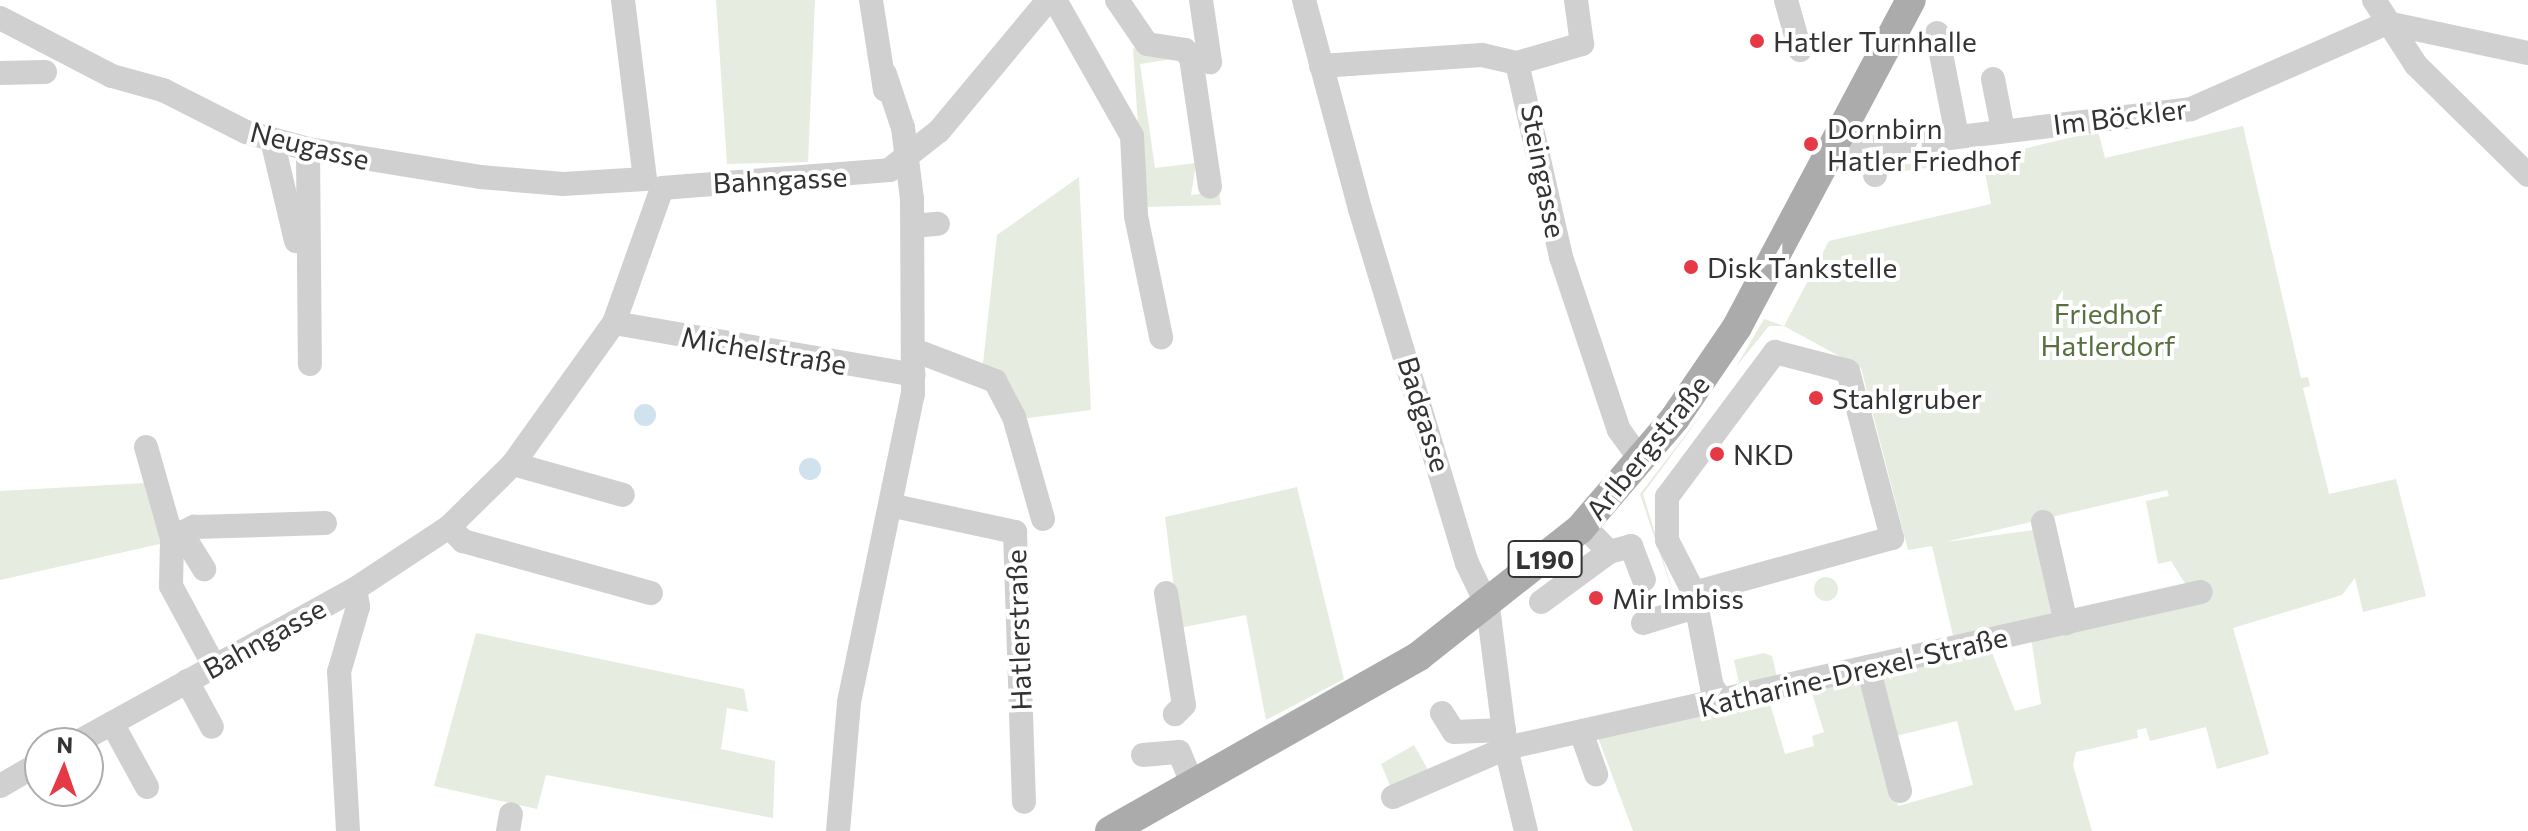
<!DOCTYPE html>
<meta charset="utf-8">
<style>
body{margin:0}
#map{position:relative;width:2528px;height:831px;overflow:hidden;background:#fff;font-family:Commissioner,sans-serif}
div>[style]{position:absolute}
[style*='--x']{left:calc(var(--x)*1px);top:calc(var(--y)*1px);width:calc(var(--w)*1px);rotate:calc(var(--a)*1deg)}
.green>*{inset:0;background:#e6ecdf}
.round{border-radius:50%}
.water>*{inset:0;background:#cfe2ee}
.minor>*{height:24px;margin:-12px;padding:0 12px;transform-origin:12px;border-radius:12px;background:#d0d0d0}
.major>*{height:30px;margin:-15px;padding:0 15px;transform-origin:15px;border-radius:15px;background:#ababab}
.dots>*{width:22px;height:22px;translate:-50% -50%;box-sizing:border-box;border:4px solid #fff;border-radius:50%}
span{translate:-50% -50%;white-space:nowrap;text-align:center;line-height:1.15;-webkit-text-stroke:8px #fff;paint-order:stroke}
.shield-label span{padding:2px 6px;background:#fff;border:2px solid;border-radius:6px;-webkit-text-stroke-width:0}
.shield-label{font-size:26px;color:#333;font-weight:700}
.poi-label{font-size:28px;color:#333}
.left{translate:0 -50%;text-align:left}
.street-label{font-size:28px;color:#333}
.park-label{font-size:28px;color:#56703f}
.north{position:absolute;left:24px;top:727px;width:80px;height:80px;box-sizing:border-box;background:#fff;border:2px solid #adadad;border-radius:50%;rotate:2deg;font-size:22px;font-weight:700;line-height:32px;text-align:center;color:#333}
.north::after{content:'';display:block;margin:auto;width:28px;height:36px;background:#e63946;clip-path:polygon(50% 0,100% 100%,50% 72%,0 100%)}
</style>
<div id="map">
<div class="green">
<div style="clip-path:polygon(716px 0,815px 0,808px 162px,727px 164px)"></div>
<div style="clip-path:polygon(1133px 48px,1172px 59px,1140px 64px,1155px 168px,1196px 163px,1191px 195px,1219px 192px,1221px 205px,1143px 207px)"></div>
<div style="clip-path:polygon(2243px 126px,2301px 378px,2308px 377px,2310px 386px,2303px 388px,2329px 494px,2396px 479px,2426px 596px,2363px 612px,2355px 578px,2342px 595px,2233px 628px,2269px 754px,2217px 769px,2206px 727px,2150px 741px,2146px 728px,2137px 730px,2138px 738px,2076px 752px,2073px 765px,2092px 831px,1633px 831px,1597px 735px,1768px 697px,1785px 754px,1814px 746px,1812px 736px,1824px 732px,1810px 687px,1853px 677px,1867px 689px,1898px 806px,1973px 785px,1957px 721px,1892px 737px,1880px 676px,1989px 645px,2015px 711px,2041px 704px,2031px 637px,2211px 599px,2208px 584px,2186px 585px,2171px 561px,2158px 564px,2146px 501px,2169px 496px,2167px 490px,1945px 542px,2042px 529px,2058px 612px,1954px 640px,1932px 546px,1908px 550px,1861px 368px,1784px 326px,1769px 326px,1736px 367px,1764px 319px,1784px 326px,1829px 241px,1991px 204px,1984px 167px,2021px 159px,2019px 150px,2098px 131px,2105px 158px)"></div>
<div style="clip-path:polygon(1963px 156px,1964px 163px,1882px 174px,1883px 159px,1891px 166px)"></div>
<div style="clip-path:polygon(1079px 177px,1091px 410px,1020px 419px,983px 364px,997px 235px)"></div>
<div style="clip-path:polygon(1710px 403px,1643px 494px,1677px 605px,1640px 494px)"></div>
<div style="clip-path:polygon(145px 483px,164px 543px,0 580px,0 491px)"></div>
<div style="clip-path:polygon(1297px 487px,1344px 679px,1266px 720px,1246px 615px,1179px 628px,1165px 517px)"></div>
<div class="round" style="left:1814px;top:577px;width:24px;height:24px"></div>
<div style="clip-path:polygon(476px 633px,744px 689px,748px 712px,727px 708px,721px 749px,775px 761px,773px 818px,546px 775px,537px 809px,434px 786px)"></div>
<div style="clip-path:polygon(1764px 653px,1772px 656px,1777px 677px,1740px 688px,1734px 660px)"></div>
<div style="clip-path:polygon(1414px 745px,1431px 775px,1392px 790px,1381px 764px)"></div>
</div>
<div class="water">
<div class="round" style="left:634px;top:404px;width:22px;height:22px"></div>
<div class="round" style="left:799px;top:458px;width:22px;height:22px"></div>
</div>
<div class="minor">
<div style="--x:623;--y:0;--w:180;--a:83"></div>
<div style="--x:871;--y:0;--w:91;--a:81.2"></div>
<div style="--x:1055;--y:0;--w:156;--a:60.5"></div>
<div style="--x:1132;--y:136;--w:80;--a:87.1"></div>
<div style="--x:1136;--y:216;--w:124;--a:78.3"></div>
<div style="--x:1117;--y:0;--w:53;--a:55.7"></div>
<div style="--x:1147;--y:44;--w:38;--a:9"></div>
<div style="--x:1185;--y:50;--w:10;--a:53"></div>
<div style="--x:1191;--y:58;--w:130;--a:81.6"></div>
<div style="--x:1201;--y:0;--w:63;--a:81.7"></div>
<div style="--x:1304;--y:0;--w:216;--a:75"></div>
<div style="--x:1360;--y:209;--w:370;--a:73.2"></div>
<div style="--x:1467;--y:563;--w:49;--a:64.5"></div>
<div style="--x:1488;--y:607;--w:142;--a:82.7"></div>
<div style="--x:1506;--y:748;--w:85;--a:76.5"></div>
<div style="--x:1786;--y:0;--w:52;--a:74.4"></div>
<div style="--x:2374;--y:0;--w:77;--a:57.1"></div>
<div style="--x:2416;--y:65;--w:157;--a:44.5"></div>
<div style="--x:0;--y:18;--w:126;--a:27.4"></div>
<div style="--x:112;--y:76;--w:53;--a:15.4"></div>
<div style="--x:163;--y:90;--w:93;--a:26.8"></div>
<div style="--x:246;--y:132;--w:64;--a:15.3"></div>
<div style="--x:308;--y:149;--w:174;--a:9.2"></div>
<div style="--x:480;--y:177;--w:83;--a:4.8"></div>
<div style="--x:563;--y:184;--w:82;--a:-3.5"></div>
<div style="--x:1937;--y:33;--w:105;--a:79"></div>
<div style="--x:1517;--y:63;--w:68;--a:-16.3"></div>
<div style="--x:1582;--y:44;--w:44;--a:-97.8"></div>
<div style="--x:1321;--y:66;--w:161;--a:-3.9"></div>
<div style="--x:1482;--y:55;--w:36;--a:13"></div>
<div style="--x:1517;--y:63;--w:199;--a:77.2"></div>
<div style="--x:1561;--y:257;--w:182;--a:71.5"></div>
<div style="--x:1619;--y:430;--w:37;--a:54"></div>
<div style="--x:0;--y:73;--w:45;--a:-1.3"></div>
<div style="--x:1993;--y:79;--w:52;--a:78.9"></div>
<div style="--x:272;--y:140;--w:104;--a:76.6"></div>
<div style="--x:1837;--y:140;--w:30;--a:15"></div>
<div style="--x:1866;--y:148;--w:327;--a:-6.8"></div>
<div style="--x:2191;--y:109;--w:214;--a:-23.7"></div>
<div style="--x:2387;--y:23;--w:144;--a:12"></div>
<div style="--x:308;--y:149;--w:215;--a:89.5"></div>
<div style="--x:1875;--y:175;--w:27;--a:-88"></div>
<div style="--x:913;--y:226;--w:25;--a:-5"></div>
<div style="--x:614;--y:323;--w:304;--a:9.8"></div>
<div style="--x:914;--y:350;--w:87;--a:20.9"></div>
<div style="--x:995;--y:381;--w:41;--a:62.2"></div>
<div style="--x:1014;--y:417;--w:106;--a:74.1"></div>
<div style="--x:146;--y:447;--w:95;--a:74.1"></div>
<div style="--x:172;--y:538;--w:48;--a:91.2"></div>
<div style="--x:171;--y:586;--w:91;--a:61.7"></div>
<div style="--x:513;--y:464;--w:114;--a:15.7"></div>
<div style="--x:894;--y:506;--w:124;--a:12.1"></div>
<div style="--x:1015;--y:532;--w:270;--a:88.1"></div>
<div style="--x:2043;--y:522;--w:104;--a:77.2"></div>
<div style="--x:1583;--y:525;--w:37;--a:46"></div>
<div style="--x:1609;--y:552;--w:23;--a:-15"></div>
<div style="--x:1631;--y:546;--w:36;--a:69"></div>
<div style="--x:449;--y:527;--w:20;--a:45"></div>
<div style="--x:463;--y:541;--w:195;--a:15.5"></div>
<div style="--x:181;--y:532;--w:44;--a:58.1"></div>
<div style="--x:172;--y:538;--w:25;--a:-27"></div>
<div style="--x:194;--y:527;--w:131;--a:-1.7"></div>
<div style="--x:1166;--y:593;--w:113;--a:80.9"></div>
<div style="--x:1184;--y:705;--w:13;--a:135"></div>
<div style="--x:1694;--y:593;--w:59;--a:-117"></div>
<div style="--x:1667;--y:540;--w:43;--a:-90"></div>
<div style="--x:1667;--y:497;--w:181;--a:-53.3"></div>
<div style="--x:1775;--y:352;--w:75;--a:14.6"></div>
<div style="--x:1848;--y:371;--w:173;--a:75.2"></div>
<div style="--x:1892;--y:538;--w:205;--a:164.5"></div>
<div style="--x:1694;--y:593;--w:96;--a:79.2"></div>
<div style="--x:1712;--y:687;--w:16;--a:52"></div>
<div style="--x:1541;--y:602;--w:84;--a:-36.3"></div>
<div style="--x:1643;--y:623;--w:51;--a:-17"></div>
<div style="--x:1868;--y:667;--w:128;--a:75.5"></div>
<div style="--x:187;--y:681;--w:52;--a:61.5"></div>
<div style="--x:1442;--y:713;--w:22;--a:58"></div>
<div style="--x:1454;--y:732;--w:50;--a:-2.3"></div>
<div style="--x:112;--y:723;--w:73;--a:61.3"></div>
<div style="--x:1581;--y:732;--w:45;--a:70.3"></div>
<div style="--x:76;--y:743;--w:319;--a:-28.9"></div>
<div style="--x:355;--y:589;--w:113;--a:-33.4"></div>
<div style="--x:449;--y:527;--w:90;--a:-44.5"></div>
<div style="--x:513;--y:464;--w:173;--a:-54.4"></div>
<div style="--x:614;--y:323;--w:143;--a:-70.4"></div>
<div style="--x:662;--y:188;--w:228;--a:-4.5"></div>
<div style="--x:889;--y:170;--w:63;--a:-38"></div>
<div style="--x:939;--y:131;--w:170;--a:-50.2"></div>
<div style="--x:1143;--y:755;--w:36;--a:-5"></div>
<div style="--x:1179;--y:752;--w:34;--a:67"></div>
<div style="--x:0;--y:786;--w:46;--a:-29.9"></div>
<div style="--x:1393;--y:797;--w:123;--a:-23.4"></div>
<div style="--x:1506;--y:748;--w:712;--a:-12.65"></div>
<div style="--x:348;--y:831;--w:159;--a:-93.2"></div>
<div style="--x:339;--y:672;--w:68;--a:-73.7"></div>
<div style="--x:358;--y:607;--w:18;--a:-99"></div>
<div style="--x:508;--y:831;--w:17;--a:-80"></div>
<div style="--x:838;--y:831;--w:129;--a:-85.1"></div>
<div style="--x:849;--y:702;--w:315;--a:-78.3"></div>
<div style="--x:913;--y:394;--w:195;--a:-90.3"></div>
<div style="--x:912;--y:199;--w:72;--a:-97.2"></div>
<div style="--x:903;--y:128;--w:57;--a:-108.4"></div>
</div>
<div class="major">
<div style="--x:1110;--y:831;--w:355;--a:-29.5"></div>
<div style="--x:1419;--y:656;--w:205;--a:-38.3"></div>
<div style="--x:1580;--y:529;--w:146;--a:-49.4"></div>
<div style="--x:1675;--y:418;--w:110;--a:-55.7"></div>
<div style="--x:1737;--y:327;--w:370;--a:-62"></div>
</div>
<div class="dots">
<div style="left:1757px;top:41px;background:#e63946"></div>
<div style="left:1811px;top:144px;background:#e63946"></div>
<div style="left:1691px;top:267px;background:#e63946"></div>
<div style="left:1816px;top:398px;background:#e63946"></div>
<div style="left:1717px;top:454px;background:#e63946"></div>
<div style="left:1596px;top:598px;background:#e63946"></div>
</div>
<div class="shield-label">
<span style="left:1545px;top:559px">L190</span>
</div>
<div class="poi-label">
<span class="left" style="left:1773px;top:41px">Hatler Turnhalle</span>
<span class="left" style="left:1827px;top:144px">Dornbirn<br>Hatler Friedhof</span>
<span class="left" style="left:1707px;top:267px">Disk Tankstelle</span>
<span class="left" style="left:1832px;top:398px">Stahlgruber</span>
<span class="left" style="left:1733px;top:454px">NKD</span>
<span class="left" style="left:1612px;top:598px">Mir Imbiss</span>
</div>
<div class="street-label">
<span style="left:2120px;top:116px;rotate:-7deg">Im Böckler</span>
<span style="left:310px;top:145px;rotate:14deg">Neugasse</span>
<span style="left:1544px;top:171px;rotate:79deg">Steingasse</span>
<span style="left:780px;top:179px;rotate:-3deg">Bahngasse</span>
<span style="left:764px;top:350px;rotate:10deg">Michelstraße</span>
<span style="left:1425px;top:414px;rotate:73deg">Badgasse</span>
<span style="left:1647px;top:447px;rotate:-51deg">Arlbergstraße</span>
<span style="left:1018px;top:630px;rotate:-92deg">Hatlerstraße</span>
<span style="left:264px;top:638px;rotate:-29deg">Bahngasse</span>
<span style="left:1853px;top:671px;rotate:-13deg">Katharine-Drexel-Straße</span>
</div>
<div class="park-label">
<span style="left:2108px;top:329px">Friedhof<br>Hatlerdorf</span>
</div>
<div class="north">N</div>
</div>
